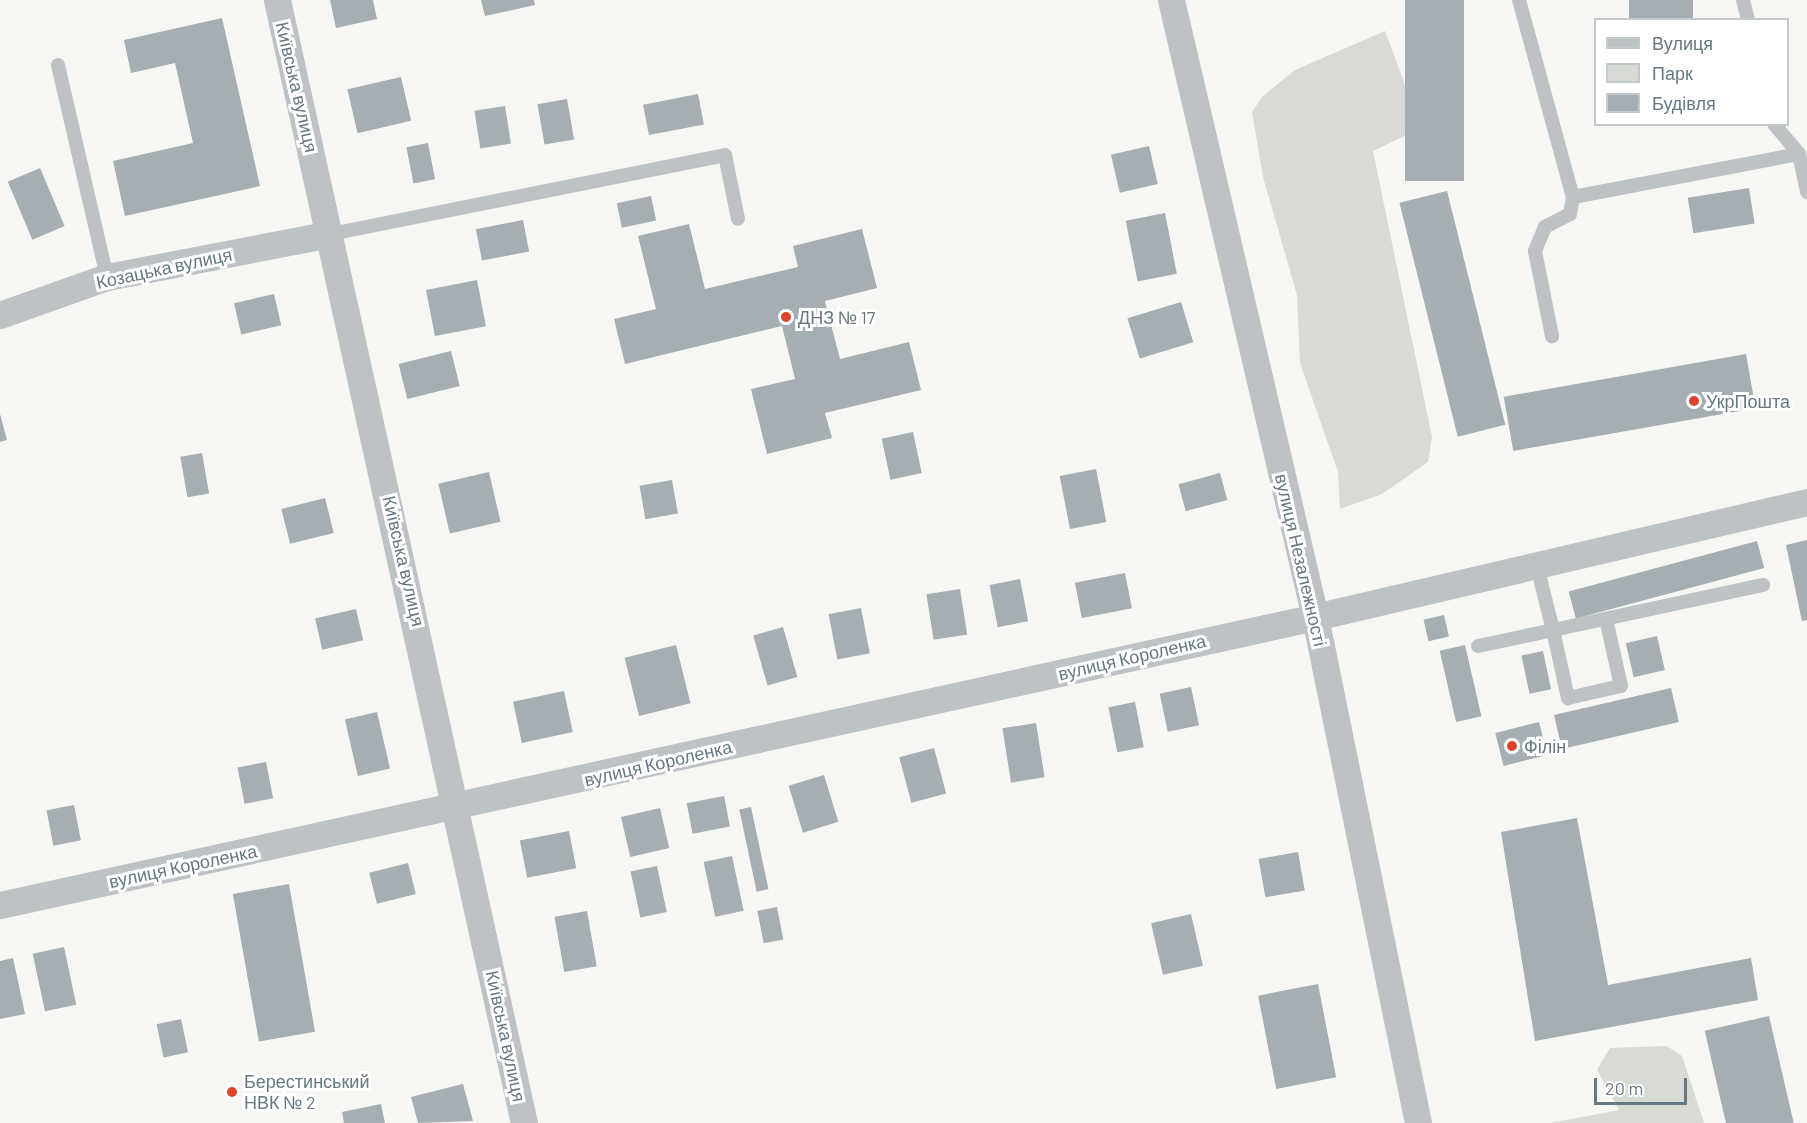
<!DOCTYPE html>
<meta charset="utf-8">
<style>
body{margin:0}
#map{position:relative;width:1807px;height:1123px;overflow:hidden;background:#f6f6f3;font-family:Barlow,sans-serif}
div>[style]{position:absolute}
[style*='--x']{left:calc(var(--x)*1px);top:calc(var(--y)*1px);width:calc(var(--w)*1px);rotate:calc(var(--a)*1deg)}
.green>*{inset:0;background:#d7dbd3}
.building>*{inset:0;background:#a4aeb3;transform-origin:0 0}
.service>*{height:14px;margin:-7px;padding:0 7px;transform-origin:7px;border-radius:7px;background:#bdc2c5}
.minor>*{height:27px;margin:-13.5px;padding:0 13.5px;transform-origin:13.5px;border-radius:13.5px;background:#bdc2c5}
.dots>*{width:16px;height:16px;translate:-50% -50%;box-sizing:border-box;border:3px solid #fff;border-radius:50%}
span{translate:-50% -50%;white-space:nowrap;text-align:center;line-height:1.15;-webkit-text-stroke:6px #fff;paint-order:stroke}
.street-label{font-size:18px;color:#667983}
.poi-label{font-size:18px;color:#667983}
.left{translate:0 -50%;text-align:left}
.legend{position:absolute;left:1594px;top:18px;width:195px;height:108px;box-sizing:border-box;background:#fff;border:2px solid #c2c9cd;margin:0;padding:8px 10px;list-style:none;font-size:18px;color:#667983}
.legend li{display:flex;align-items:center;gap:12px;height:30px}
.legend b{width:30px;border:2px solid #c2c9cd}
.scale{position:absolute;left:1594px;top:1078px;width:93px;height:27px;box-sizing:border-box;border:3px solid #667983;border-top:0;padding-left:8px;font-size:18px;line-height:21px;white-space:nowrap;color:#667983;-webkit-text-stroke:4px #fff;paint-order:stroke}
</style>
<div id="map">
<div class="green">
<div style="clip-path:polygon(1385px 31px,1421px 128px,1373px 151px,1432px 437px,1428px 462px,1382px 494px,1340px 509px,1338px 472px,1300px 363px,1297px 295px,1263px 177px,1252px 112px,1263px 96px,1295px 70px)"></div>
<div style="clip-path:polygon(1667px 1046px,1682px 1056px,1704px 1123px,1551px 1123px,1619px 1110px,1597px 1070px,1610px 1048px)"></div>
</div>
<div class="building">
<div style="clip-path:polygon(330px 0,373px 0,377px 19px,336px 28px)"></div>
<div style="clip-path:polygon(481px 0,534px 0,535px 5px,485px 16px)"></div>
<div style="left:1405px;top:0;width:59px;height:181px"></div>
<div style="left:1629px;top:0;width:64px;height:20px"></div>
<div style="clip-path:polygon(222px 18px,260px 186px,125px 216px,113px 161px,193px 143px,175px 63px,131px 73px,124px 40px)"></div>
<div style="left:401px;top:77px;width:45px;height:55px;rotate:77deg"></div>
<div style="left:698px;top:94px;width:31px;height:56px;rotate:79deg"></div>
<div style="left:567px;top:99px;width:41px;height:30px;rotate:80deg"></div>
<div style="left:505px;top:106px;width:38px;height:31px;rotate:81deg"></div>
<div style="left:428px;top:143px;width:37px;height:22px;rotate:79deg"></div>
<div style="left:1149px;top:146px;width:39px;height:39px;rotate:77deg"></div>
<div style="left:40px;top:168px;width:63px;height:35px;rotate:67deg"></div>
<div style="left:1749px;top:188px;width:36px;height:62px;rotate:81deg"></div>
<div style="left:1447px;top:191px;width:241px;height:49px;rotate:76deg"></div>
<div style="left:651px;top:196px;width:25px;height:35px;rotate:78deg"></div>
<div style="left:1165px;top:213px;width:62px;height:40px;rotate:79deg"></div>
<div style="left:523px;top:220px;width:32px;height:48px;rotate:79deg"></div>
<div style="clip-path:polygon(689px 224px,705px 289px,798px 267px,793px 246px,862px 229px,877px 288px,825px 301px,840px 359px,909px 342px,921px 390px,825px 413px,832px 438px,767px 454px,751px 389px,795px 379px,782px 326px,625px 364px,614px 319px,656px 309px,638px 236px)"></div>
<div style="left:477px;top:280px;width:47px;height:52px;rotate:79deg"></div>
<div style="left:274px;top:294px;width:32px;height:41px;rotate:77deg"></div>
<div style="left:1181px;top:302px;width:42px;height:56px;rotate:73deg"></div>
<div style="left:451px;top:351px;width:36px;height:54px;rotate:76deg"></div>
<div style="left:1746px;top:354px;width:55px;height:246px;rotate:80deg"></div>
<div style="clip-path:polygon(0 414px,7px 440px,0 442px)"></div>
<div style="left:913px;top:432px;width:42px;height:32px;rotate:78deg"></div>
<div style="left:202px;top:453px;width:41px;height:22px;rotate:80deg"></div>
<div style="left:1096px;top:469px;width:54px;height:37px;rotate:79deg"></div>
<div style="left:489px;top:472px;width:51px;height:52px;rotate:77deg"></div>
<div style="left:1220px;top:473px;width:28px;height:43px;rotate:75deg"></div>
<div style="left:672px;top:480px;width:34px;height:33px;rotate:80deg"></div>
<div style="left:325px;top:498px;width:36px;height:45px;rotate:76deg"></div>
<div style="clip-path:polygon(1807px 540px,1807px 620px,1802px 621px,1786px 545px)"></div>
<div style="left:1757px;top:541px;width:28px;height:195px;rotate:75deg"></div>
<div style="left:1125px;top:573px;width:36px;height:51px;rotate:79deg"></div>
<div style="left:1020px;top:579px;width:43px;height:31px;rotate:79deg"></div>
<div style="left:960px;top:589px;width:46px;height:34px;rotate:81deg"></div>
<div style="left:861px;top:608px;width:46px;height:33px;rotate:79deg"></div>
<div style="left:356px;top:609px;width:32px;height:42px;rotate:77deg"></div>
<div style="left:1444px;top:615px;width:22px;height:21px;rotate:77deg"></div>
<div style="left:783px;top:627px;width:52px;height:31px;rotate:74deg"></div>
<div style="left:1657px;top:636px;width:35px;height:32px;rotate:77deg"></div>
<div style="left:676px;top:645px;width:60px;height:53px;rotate:76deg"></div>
<div style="left:1465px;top:645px;width:73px;height:26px;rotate:77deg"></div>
<div style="left:1543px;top:651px;width:39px;height:22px;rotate:78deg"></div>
<div style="left:1191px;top:687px;width:39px;height:32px;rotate:78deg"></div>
<div style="left:1671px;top:688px;width:35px;height:120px;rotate:77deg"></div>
<div style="left:564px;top:691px;width:42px;height:52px;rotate:78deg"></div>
<div style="left:1135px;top:702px;width:46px;height:27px;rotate:79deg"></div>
<div style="left:377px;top:712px;width:58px;height:33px;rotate:77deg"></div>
<div style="left:1539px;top:722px;width:34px;height:45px;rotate:76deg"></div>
<div style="left:1036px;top:723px;width:55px;height:34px;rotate:81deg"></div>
<div style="left:934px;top:748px;width:47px;height:36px;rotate:75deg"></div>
<div style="left:266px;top:762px;width:37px;height:29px;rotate:79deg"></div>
<div style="left:824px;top:775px;width:49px;height:37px;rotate:73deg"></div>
<div style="left:724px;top:796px;width:31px;height:38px;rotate:79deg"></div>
<div style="left:74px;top:805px;width:36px;height:28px;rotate:79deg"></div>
<div style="left:751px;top:807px;width:84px;height:12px;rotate:78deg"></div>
<div style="left:660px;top:808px;width:41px;height:40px;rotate:77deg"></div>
<div style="clip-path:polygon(1577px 818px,1608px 985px,1751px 958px,1758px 1000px,1535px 1041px,1501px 832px)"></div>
<div style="left:569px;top:831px;width:38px;height:50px;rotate:79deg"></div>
<div style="left:1298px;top:852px;width:39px;height:40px;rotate:80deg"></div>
<div style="left:732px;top:856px;width:56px;height:29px;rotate:78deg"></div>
<div style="left:408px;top:863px;width:32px;height:40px;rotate:76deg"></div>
<div style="left:657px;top:866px;width:47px;height:27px;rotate:78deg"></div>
<div style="left:289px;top:884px;width:150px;height:57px;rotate:80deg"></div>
<div style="left:777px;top:907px;width:33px;height:20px;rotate:79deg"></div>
<div style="left:587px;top:911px;width:56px;height:33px;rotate:80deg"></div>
<div style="left:1191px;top:914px;width:53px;height:41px;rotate:77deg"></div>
<div style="left:64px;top:947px;width:59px;height:32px;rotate:78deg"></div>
<div style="clip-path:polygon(13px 958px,25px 1014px,0 1019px,0 961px)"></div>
<div style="left:1318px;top:984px;width:95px;height:61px;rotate:79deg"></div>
<div style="left:1769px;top:1016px;width:110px;height:66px;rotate:77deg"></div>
<div style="left:181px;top:1019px;width:34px;height:25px;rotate:78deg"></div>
<div style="clip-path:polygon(463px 1084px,473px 1121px,418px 1123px,411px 1097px)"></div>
<div style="clip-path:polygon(381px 1104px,385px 1123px,344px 1123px,342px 1112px)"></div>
</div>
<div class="service">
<div style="--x:1519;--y:0;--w:204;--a:74.7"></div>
<div style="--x:1573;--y:197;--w:17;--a:100"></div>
<div style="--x:1570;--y:214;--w:28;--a:153"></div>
<div style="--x:1545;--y:227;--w:26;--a:113"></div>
<div style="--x:1535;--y:251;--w:87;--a:78.7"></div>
<div style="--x:1743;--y:0;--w:21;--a:76"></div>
<div style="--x:58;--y:65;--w:218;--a:77"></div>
<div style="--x:1774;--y:124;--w:39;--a:50"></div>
<div style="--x:1799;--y:154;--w:39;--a:78"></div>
<div style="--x:1573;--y:197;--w:230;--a:-10.8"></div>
<div style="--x:331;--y:234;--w:402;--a:-11.3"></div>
<div style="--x:725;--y:155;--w:65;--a:78.5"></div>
<div style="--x:1537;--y:566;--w:66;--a:76"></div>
<div style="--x:1553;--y:630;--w:215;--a:-12.1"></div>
<div style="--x:1478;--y:646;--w:77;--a:-12"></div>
<div style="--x:1553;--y:630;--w:70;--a:77.6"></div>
<div style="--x:1568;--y:698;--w:54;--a:-12.8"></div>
<div style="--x:1621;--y:686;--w:69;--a:-102.6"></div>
</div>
<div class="minor">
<div style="--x:277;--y:0;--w:1150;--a:77.6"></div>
<div style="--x:1171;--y:0;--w:634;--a:76.86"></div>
<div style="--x:1315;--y:617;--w:516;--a:78.49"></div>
<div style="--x:0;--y:315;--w:114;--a:-19.6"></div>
<div style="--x:107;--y:277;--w:228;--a:-10.9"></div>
<div style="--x:0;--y:905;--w:1346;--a:-12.35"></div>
<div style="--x:1315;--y:617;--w:505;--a:-13.16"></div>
</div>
<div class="dots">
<div style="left:786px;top:317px;background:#dd432d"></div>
<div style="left:1694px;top:401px;background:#dd432d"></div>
<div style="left:1512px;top:746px;background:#dd432d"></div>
<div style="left:232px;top:1092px;background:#dd432d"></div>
</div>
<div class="street-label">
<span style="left:297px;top:87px;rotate:77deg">Київська вулиця</span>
<span style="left:164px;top:268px;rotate:-12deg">Козацька вулиця</span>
<span style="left:1301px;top:560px;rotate:77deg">вулиця Незалежності</span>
<span style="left:404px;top:561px;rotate:77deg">Київська вулиця</span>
<span style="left:1132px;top:657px;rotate:-13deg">вулиця Короленка</span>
<span style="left:658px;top:763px;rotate:-13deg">вулиця Короленка</span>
<span style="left:183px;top:866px;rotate:-12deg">вулиця Короленка</span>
<span style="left:506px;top:1036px;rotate:78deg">Київська вулиця</span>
</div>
<div class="poi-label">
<span class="left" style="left:798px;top:317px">ДНЗ № 17</span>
<span class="left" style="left:1706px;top:401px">УкрПошта</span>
<span class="left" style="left:1524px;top:746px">Філін</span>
<span class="left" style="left:244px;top:1092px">Берестинський<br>НВК № 2</span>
</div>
<ul class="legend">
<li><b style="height:8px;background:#bdc2c5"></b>Вулиця</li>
<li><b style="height:16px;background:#d7dbd3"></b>Парк</li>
<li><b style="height:16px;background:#a4aeb3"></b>Будівля</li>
</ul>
<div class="scale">20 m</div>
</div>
